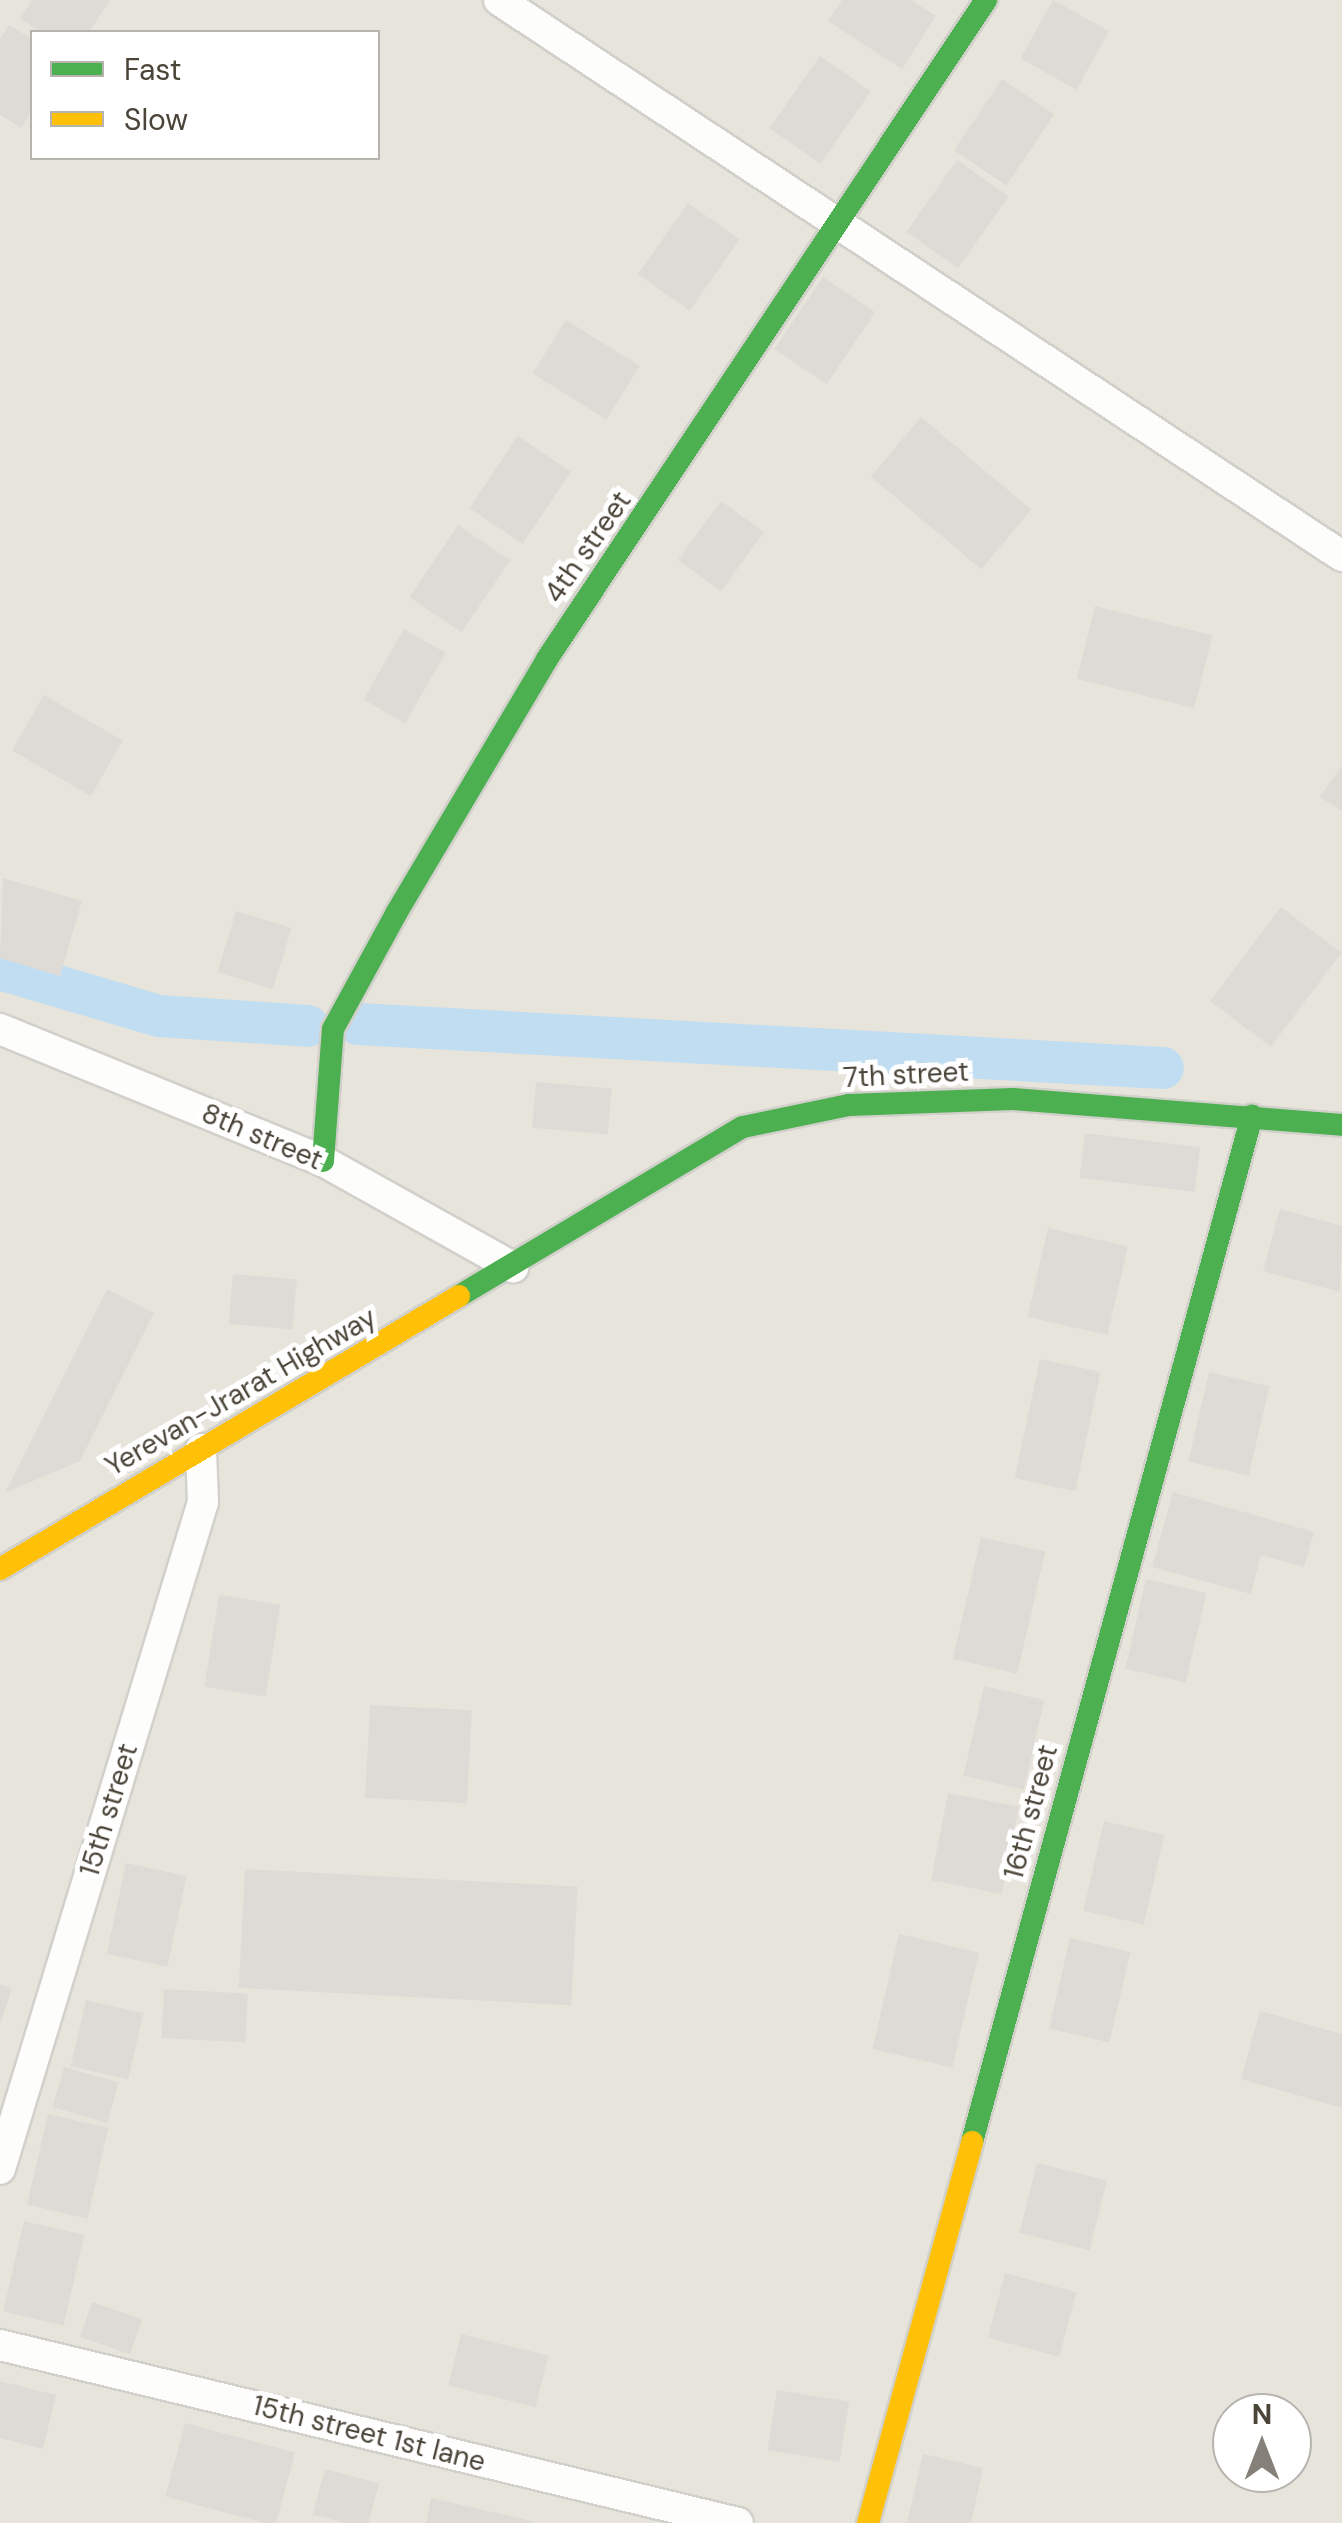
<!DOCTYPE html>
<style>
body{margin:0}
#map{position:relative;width:1342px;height:2523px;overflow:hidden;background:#f4f2ee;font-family:"DM Sans",sans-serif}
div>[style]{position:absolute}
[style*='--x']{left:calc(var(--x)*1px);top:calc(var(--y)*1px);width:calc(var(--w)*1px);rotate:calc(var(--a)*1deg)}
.residential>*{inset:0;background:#e7e4dc}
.canal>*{height:42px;margin:-21px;padding:0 21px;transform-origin:21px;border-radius:21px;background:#c0ddf1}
.building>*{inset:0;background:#dedbd6;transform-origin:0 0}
.roads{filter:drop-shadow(2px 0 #d2d0cb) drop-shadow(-2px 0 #d2d0cb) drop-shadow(0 2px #d2d0cb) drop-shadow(0 -2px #d2d0cb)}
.street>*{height:30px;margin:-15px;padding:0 15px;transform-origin:15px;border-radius:15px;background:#fdfdfc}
.fast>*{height:22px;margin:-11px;padding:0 11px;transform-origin:11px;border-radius:11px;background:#4caf50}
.slow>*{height:22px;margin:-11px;padding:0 11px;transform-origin:11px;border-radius:11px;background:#ffc107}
span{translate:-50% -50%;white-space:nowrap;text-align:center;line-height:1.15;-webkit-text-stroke:10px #fff;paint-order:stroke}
.street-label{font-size:28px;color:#4b4439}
.legend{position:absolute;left:30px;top:30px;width:350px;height:130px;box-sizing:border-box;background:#fff;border:2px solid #b7b4b0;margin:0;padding:12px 18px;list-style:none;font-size:30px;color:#4b4439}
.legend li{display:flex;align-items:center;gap:20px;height:50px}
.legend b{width:50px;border:2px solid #b7b4b0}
.north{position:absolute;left:1212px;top:2393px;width:100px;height:100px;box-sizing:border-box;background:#fff;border:2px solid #b7b4b0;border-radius:50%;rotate:0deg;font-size:28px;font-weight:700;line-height:40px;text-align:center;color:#4b4439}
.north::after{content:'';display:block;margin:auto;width:35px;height:45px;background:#868178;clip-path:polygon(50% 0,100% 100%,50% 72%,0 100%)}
</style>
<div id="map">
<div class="residential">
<div style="clip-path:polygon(evenodd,0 0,1342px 0,1342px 2523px,0 2523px,0 0,32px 32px,378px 32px,378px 158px,32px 158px,32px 32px,0 0,1232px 2413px,1292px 2413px,1292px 2473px,1232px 2473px,1232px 2413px)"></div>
</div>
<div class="canal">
<div style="--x:0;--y:969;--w:166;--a:16.5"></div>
<div style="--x:159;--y:1016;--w:149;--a:3.8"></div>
<div style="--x:358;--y:1024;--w:806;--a:3.13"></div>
</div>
<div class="building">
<div style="clip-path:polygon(32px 0,110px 0,89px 32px,41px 32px,20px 19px)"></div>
<div style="clip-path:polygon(842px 0,911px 0,936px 16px,902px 69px,828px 21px)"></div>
<div style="left:1053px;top:0;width:64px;height:67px;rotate:29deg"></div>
<div style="clip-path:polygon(9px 25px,32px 39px,32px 110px,21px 128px,0 115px,0 39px)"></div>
<div style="left:820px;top:56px;width:62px;height:88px;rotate:35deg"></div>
<div style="left:1002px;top:79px;width:63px;height:86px;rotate:34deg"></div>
<div style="left:957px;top:160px;width:63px;height:88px;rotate:35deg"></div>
<div style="left:688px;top:203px;width:63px;height:87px;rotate:35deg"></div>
<div style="left:823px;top:277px;width:63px;height:87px;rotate:34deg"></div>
<div style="left:566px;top:320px;width:87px;height:63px;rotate:32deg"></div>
<div style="left:921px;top:417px;width:144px;height:78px;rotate:40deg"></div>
<div style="left:518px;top:436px;width:64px;height:87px;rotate:34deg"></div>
<div style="left:721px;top:501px;width:53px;height:73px;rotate:36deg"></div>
<div style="left:458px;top:525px;width:63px;height:87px;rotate:34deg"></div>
<div style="left:1095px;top:606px;width:121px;height:75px;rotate:14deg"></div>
<div style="left:404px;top:629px;width:48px;height:81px;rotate:30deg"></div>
<div style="left:44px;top:695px;width:91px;height:64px;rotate:30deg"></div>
<div style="clip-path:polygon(1342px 765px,1342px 811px,1320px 797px)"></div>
<div style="clip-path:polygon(3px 878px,82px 901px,60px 976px,0 958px)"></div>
<div style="left:1281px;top:907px;width:76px;height:118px;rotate:37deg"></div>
<div style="left:236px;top:911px;width:58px;height:64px;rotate:17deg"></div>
<div style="left:536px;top:1082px;width:76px;height:46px;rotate:5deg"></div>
<div style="left:1085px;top:1133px;width:116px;height:45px;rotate:7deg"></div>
<div style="clip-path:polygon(1280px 1209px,1342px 1226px,1340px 1292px,1263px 1271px)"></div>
<div style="left:1048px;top:1228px;width:82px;height:91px;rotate:13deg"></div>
<div style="left:233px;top:1274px;width:64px;height:50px;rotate:5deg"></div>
<div style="clip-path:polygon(107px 1289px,154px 1313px,80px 1461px,5px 1493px)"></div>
<div style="left:1040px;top:1359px;width:62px;height:122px;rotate:12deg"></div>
<div style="left:1209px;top:1372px;width:62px;height:92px;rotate:13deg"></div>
<div style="clip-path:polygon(1173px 1492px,1314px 1532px,1304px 1567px,1261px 1555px,1251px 1594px,1152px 1567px)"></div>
<div style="left:981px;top:1537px;width:66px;height:125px;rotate:13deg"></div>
<div style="left:1146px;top:1579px;width:62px;height:92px;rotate:13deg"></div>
<div style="left:219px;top:1595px;width:62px;height:93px;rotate:9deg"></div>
<div style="left:984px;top:1686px;width:62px;height:92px;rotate:13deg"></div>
<div style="left:370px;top:1705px;width:102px;height:93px;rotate:3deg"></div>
<div style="left:948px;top:1793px;width:72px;height:89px;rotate:11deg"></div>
<div style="left:1104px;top:1821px;width:62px;height:92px;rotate:13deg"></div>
<div style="left:126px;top:1863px;width:62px;height:93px;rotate:12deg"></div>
<div style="left:245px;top:1869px;width:333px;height:119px;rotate:3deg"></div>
<div style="left:899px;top:1934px;width:82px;height:118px;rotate:13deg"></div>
<div style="left:1070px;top:1938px;width:62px;height:93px;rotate:13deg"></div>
<div style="clip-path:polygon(0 1985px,12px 1988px,1px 2022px,0 2022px)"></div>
<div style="left:164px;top:1989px;width:84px;height:49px;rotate:3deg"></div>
<div style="left:86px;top:2000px;width:59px;height:68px;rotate:13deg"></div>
<div style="clip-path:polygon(1260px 2011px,1342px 2034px,1342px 2108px,1241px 2079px)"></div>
<div style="left:64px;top:2067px;width:57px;height:42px;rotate:16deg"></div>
<div style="left:48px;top:2114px;width:62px;height:93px;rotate:13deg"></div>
<div style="left:1037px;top:2163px;width:72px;height:72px;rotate:14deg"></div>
<div style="left:24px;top:2221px;width:62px;height:93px;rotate:13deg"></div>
<div style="left:1005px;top:2273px;width:74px;height:67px;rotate:15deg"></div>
<div style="left:92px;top:2302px;width:53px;height:37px;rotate:19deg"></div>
<div style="left:461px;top:2334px;width:90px;height:53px;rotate:14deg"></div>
<div style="clip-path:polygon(0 2381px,56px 2395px,43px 2449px,0 2438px)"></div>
<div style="left:777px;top:2390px;width:73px;height:61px;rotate:9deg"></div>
<div style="left:185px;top:2423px;width:114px;height:76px;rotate:15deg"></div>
<div style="clip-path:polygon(923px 2454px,983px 2468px,971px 2523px,907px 2523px)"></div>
<div style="left:325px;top:2469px;width:56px;height:47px;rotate:15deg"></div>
<div style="clip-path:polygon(431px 2498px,532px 2521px,532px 2523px,426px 2523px)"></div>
</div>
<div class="roads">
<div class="street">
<div style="--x:499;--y:0;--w:1010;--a:33.41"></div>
<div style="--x:0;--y:1029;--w:349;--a:22.2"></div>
<div style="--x:323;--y:1161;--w:218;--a:29.2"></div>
<div style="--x:0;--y:2169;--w:697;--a:-73.07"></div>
<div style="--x:203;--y:1502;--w:53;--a:-92.2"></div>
<div style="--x:0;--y:2345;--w:759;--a:13.56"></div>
</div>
<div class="fast">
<div style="--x:323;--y:1161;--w:132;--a:-85.7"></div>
<div style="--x:333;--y:1029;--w:133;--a:-61.3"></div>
<div style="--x:397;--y:912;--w:294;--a:-59.3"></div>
<div style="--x:547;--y:659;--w:792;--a:-56.33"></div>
<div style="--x:459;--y:1296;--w:330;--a:-30.8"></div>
<div style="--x:743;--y:1127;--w:108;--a:-11.7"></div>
<div style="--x:849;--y:1105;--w:164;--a:-2.1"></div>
<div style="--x:1013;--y:1099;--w:330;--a:4.5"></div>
<div style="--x:972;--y:2142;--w:1064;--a:-74.74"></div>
</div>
<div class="slow">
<div style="--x:0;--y:1569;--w:534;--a:-30.74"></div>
<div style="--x:868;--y:2523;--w:395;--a:-74.7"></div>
</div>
</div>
<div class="street-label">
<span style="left:588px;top:547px;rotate:-55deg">4th street</span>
<span style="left:906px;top:1075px;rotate:-3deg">7th street</span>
<span style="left:262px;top:1137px;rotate:23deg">8th street</span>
<span style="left:241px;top:1392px;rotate:-30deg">Yerevan-Jrarat Highway</span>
<span style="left:109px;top:1810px;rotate:-73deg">15th street</span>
<span style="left:1031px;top:1812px;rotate:-75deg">16th street</span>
<span style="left:369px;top:2434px;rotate:14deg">15th street 1st lane</span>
</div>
<ul class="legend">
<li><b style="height:12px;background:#4caf50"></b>Fast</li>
<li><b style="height:12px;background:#ffc107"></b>Slow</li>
</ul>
<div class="north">N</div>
</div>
